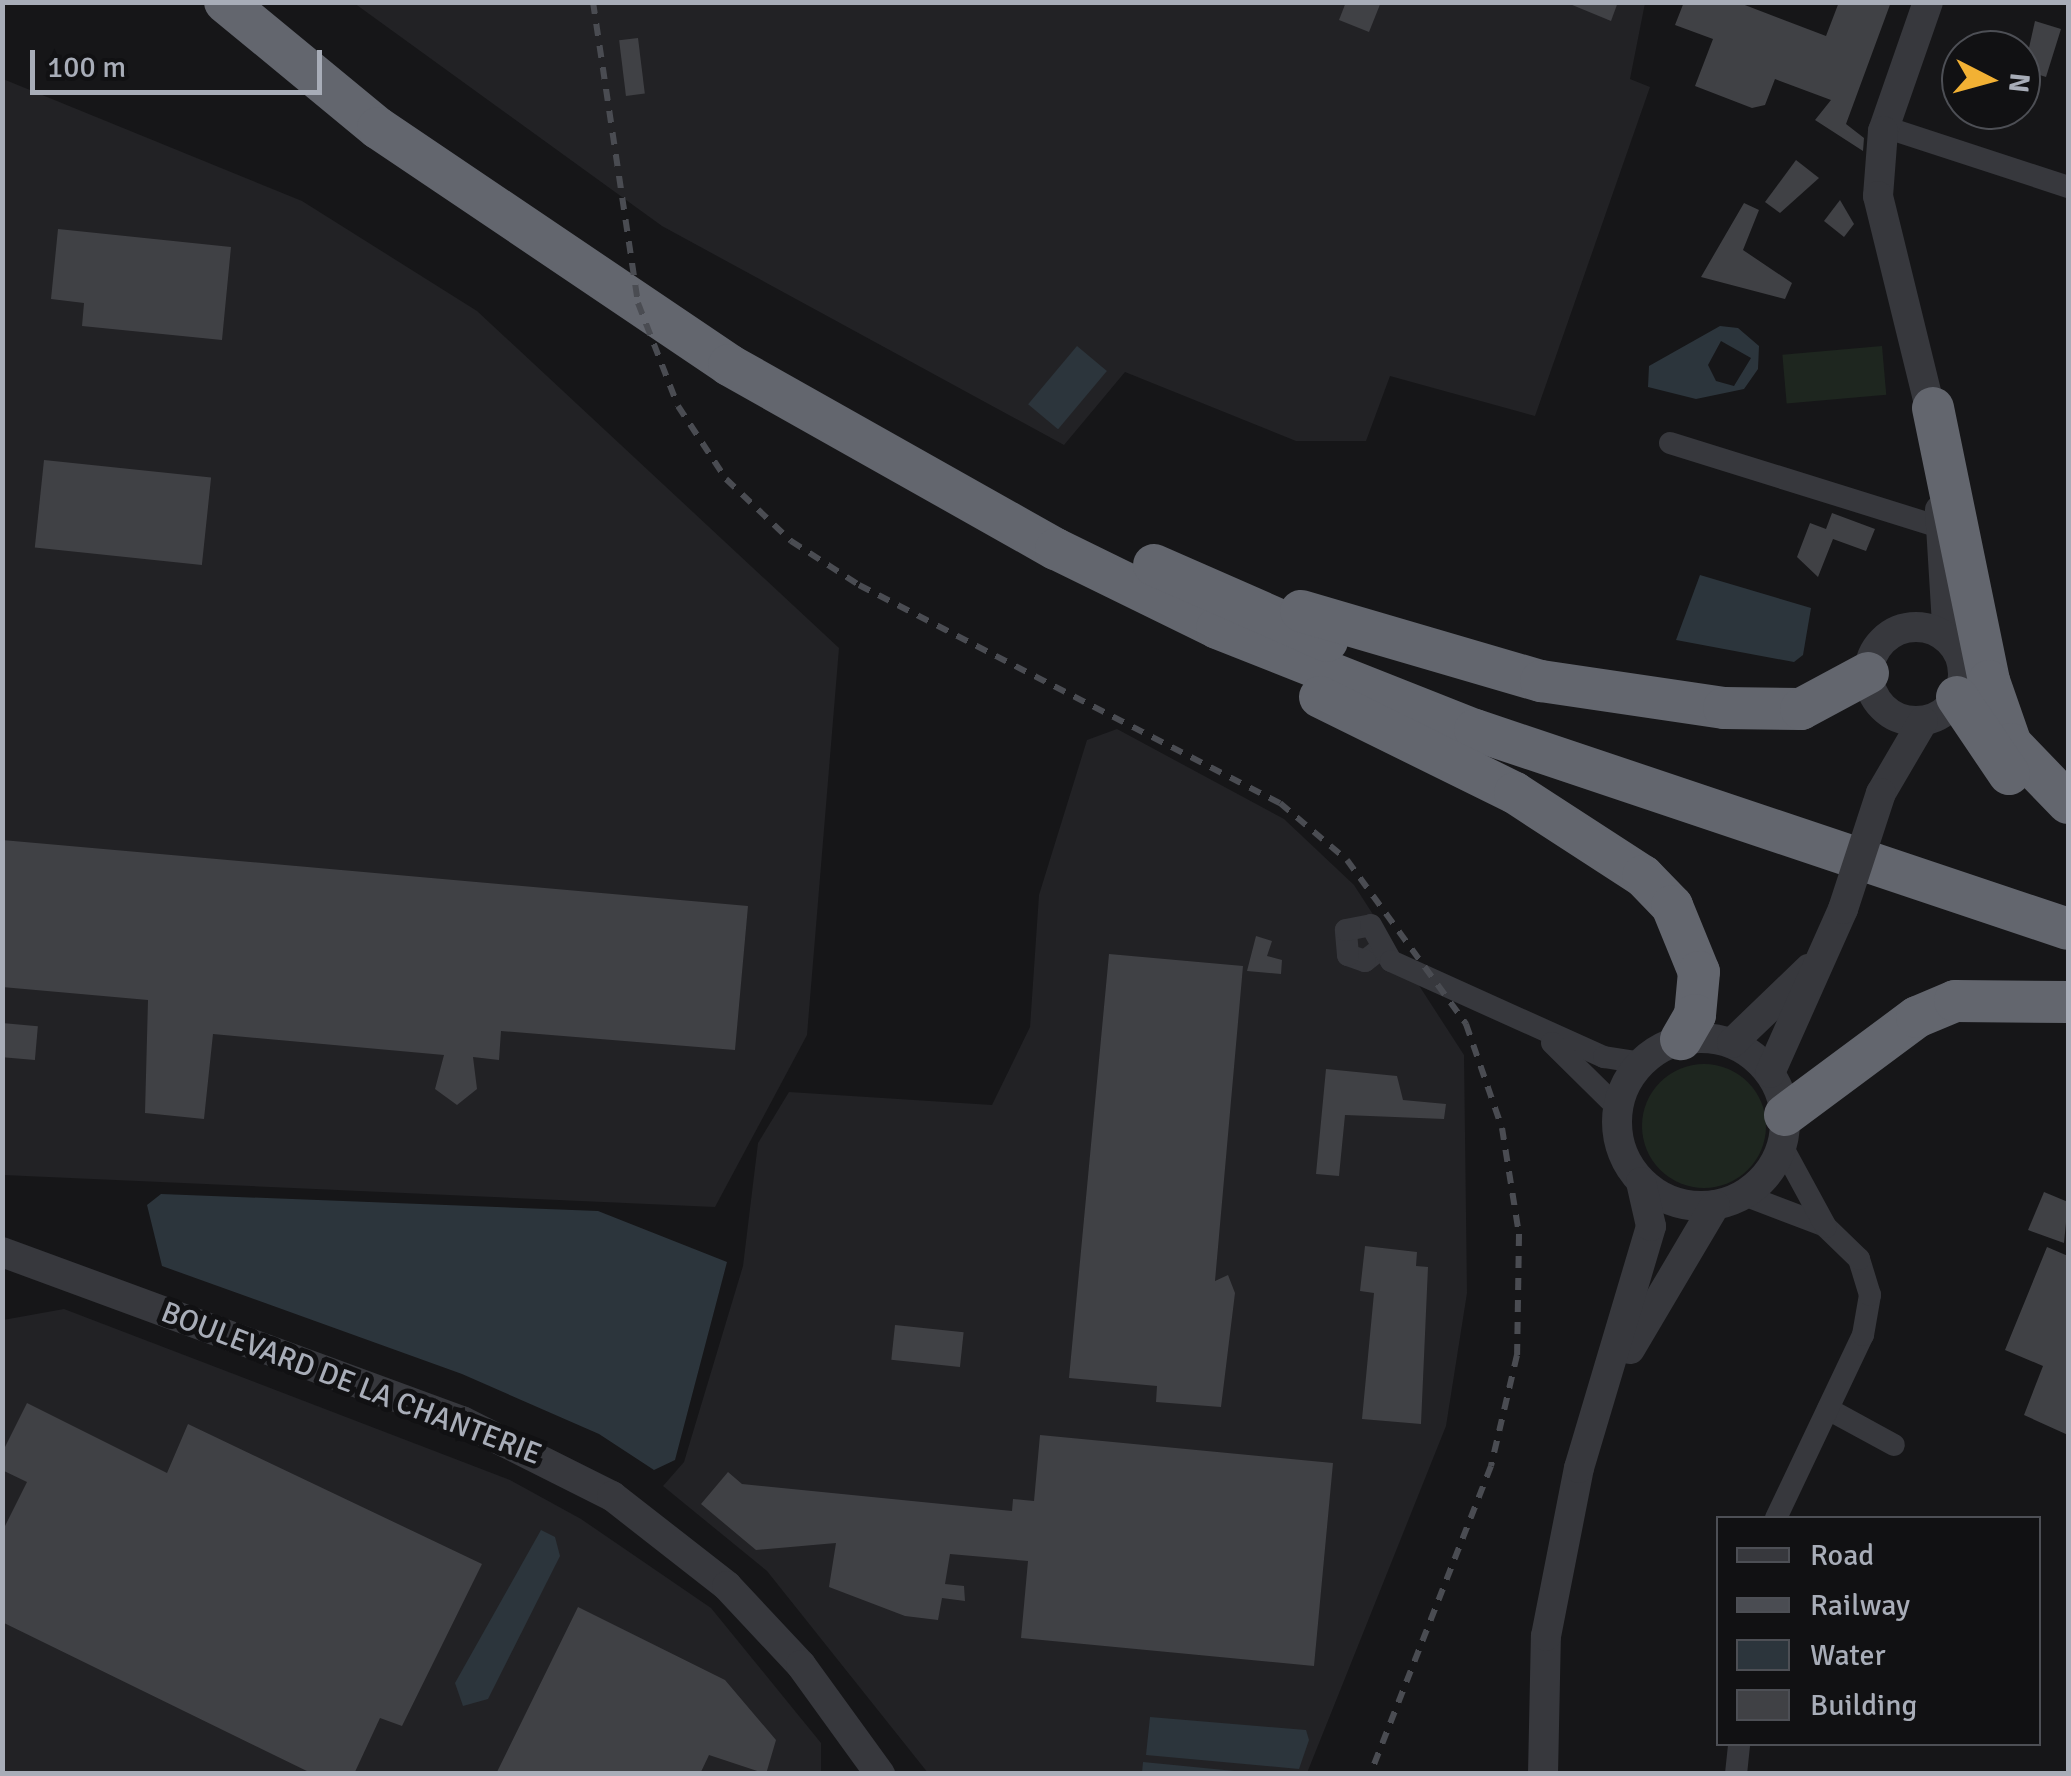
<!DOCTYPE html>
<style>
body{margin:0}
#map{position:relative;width:2071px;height:1776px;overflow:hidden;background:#161618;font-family:Signika,sans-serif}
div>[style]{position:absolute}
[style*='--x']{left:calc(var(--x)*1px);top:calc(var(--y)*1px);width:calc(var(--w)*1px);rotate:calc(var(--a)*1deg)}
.built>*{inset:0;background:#222225}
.green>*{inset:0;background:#1e261f;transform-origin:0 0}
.round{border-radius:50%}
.water>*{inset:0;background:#2c353c;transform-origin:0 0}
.building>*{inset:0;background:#404145;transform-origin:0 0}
.minor>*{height:22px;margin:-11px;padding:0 11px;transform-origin:11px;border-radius:11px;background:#37383d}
.tertiary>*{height:30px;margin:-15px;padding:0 15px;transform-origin:15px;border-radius:15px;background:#37383d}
.tertiary>.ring{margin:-15px;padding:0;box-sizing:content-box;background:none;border:30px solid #37383d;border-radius:50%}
.motorway>*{height:42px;margin:-21px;padding:0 21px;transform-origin:21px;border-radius:21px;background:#63666e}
.rail>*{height:6px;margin-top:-3px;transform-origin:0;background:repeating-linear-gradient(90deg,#4a4c52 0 12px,transparent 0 22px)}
.tertiary-bridge>*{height:30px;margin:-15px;padding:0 15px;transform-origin:15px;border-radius:15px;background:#37383d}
span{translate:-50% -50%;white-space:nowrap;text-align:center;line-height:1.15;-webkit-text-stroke:10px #111113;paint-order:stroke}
.street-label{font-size:30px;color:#a8adb8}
.frame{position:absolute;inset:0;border:5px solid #a8adb8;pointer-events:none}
.legend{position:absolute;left:1716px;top:1516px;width:325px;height:230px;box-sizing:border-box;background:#111113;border:2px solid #4d4f55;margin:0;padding:12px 18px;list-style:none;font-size:30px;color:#a8adb8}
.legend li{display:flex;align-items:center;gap:20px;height:50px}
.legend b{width:50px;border:2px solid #4d4f55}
.north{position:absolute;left:1941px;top:30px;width:100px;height:100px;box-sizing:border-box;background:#111113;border:2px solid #4d4f55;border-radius:50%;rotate:96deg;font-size:28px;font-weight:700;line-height:40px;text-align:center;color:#a8adb8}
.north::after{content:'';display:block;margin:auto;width:35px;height:45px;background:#f2b134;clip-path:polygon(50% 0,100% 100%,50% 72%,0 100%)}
.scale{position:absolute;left:30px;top:50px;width:292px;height:45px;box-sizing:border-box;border:5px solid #a8adb8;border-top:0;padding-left:12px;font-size:30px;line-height:35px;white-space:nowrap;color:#a8adb8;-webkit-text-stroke:8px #111113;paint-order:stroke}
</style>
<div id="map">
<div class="built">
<div style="clip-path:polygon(354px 3px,1645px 3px,1630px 79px,1650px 87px,1535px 416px,1390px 376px,1366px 441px,1296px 441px,1125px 372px,1064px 445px,662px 226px)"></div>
<div style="clip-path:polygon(3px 79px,302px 201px,477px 311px,839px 648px,807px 1035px,715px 1207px,3px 1175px)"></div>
<div style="clip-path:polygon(1117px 729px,1284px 819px,1354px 885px,1464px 1055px,1467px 1293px,1446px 1426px,1307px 1773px,928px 1773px,767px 1571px,663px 1486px,684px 1462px,743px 1266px,758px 1143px,789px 1092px,992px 1105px,1030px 1027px,1039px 895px,1087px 740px)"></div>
<div style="clip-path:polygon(64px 1309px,510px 1480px,581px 1519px,711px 1608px,821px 1743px,821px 1774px,3px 1774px,3px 1320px)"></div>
</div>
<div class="green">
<div style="left:1882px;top:346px;width:49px;height:100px;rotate:85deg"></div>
<div class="round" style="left:1642px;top:1064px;width:124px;height:124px"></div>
</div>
<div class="water">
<div style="clip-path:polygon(evenodd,1720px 326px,1738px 328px,1759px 346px,1758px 369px,1744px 389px,1696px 399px,1648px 387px,1649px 366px,1720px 326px,1721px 341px,1751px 358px,1734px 386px,1716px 381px,1708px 365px,1721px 341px)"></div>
<div style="left:1077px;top:346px;width:39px;height:76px;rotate:40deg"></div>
<div style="clip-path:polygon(1700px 575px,1811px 608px,1803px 655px,1794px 662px,1676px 640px)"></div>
<div style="clip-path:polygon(161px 1194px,598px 1211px,727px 1262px,675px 1460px,654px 1470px,599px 1434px,462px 1374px,162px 1266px,147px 1205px)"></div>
<div style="clip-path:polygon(541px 1530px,555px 1537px,560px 1556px,488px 1699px,463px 1706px,455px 1683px)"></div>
<div style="clip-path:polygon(1150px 1717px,1306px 1730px,1309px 1740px,1299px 1769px,1146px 1755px)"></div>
<div style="clip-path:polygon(1143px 1762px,1255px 1773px,1142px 1773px)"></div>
</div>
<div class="building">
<div style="clip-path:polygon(1346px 2px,1381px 2px,1369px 32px,1339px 20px)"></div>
<div style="clip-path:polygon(1565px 2px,1618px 2px,1611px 21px)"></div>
<div style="clip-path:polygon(1684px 2px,1737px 2px,1826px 36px,1839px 2px,1891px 2px,1846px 124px,1864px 138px,1863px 151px,1815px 120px,1831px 100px,1775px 79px,1765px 105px,1752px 108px,1695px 86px,1713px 39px,1675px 25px)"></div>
<div style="clip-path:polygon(2035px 21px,2061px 29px,2046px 77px,2024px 70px)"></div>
<div style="left:638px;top:38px;width:56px;height:19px;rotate:83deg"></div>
<div style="clip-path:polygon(1796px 160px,1819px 178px,1780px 213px,1765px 202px)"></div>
<div style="clip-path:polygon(1840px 200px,1854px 224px,1844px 237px,1824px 221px)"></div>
<div style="clip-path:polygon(1744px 203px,1759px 210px,1743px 250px,1792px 283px,1785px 299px,1701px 277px)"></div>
<div style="clip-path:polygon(58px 229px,231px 247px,222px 340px,82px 326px,84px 303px,51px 299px)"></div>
<div style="left:44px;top:460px;width:168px;height:88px;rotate:6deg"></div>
<div style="clip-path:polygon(1832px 513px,1875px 529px,1866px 551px,1833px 539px,1818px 577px,1797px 557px,1810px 523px,1826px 529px)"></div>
<div style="clip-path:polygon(2px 840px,748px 906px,735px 1050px,501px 1031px,499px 1060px,473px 1057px,477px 1089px,457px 1105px,435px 1089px,444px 1055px,213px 1034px,204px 1119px,145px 1113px,148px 1000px,2px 987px)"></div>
<div style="clip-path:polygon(1256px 936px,1272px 941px,1267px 956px,1282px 960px,1281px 974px,1247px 971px)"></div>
<div style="clip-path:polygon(1109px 954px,1243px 966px,1215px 1281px,1228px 1275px,1235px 1293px,1221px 1407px,1156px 1402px,1157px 1386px,1069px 1378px)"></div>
<div style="left:2px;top:1023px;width:36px;height:34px;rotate:5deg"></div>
<div style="clip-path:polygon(1326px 1069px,1397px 1076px,1403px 1100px,1446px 1104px,1444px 1119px,1345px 1115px,1339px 1176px,1316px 1174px)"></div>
<div style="clip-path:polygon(2044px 1192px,2068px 1202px,2064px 1243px,2028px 1230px)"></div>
<div style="clip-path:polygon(1365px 1246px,1417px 1252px,1416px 1266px,1428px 1267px,1421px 1424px,1362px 1419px,1374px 1293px,1360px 1291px)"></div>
<div style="clip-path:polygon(2047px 1247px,2068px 1256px,2068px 1435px,2024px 1415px,2043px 1366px,2005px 1350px)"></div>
<div style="left:895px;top:1325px;width:69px;height:35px;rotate:6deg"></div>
<div style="clip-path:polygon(27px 1403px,167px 1473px,188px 1424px,482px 1564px,402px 1726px,380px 1718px,354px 1774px,313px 1774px,2px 1622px,2px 1532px,27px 1482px,2px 1470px,2px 1453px)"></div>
<div style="clip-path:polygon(1040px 1435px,1333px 1463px,1314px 1666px,1021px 1638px,1028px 1561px,950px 1554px,945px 1584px,964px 1586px,965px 1601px,942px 1598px,938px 1620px,905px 1616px,829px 1587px,836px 1543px,756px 1550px,701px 1504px,728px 1472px,742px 1484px,1012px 1511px,1013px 1499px,1034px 1501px)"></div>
<div style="clip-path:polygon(578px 1607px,725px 1680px,776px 1740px,766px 1774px,709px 1755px,700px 1774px,496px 1774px)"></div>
</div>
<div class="minor">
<div style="--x:1897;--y:131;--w:180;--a:18.1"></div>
<div style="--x:1670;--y:443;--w:283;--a:17.3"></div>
<div style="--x:1379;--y:950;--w:18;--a:142"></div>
<div style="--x:1365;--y:961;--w:18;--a:-161"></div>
<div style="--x:1348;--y:955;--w:25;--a:-95"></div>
<div style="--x:1346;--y:930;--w:25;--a:-11"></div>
<div style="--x:1371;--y:925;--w:41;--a:60.9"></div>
<div style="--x:1391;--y:961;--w:234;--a:24.3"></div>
<div style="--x:1604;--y:1057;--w:36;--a:9"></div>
<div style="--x:1552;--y:1043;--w:91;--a:44.6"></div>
<div style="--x:1744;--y:1195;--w:85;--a:20.8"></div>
<div style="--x:1828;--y:1409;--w:75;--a:28.6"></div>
<div style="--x:1776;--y:1518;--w:203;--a:-64.6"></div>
<div style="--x:1863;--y:1335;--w:41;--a:-80.1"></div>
<div style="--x:1870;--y:1295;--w:38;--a:-107"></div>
<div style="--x:1859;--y:1259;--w:46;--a:-135.9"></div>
<div style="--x:1826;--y:1227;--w:92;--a:-118.5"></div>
<div style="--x:1736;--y:1774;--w:30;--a:-84"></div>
</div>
<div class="tertiary">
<div style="--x:1928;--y:2;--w:137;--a:109.2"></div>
<div style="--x:1883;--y:131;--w:65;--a:94.4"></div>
<div style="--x:1878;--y:196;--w:235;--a:76.2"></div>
<div style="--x:1940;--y:510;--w:129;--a:86.5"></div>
<div class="ring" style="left:1869px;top:627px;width:64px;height:64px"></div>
<div style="--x:1881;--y:793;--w:83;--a:-59.7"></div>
<div class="ring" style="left:1617px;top:1038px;width:138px;height:138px"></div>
<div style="--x:1732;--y:1043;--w:107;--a:-43.9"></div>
<div style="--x:1770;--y:1073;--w:180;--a:-66"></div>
<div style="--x:2;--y:1252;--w:490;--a:20.2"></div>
<div style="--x:462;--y:1421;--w:168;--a:26.6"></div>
<div style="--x:612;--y:1496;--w:146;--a:38"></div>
<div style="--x:727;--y:1586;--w:108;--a:46.9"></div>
<div style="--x:801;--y:1665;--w:135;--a:54.1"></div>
<div style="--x:1630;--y:1349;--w:167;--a:-59.4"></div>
<div style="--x:1543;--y:1774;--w:138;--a:-88.8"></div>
<div style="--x:1546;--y:1636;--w:171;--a:-78.9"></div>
<div style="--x:1579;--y:1468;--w:252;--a:-73.4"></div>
<div style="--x:1651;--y:1226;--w:45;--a:-102.8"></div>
</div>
<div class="motorway">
<div style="--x:225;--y:2;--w:198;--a:39.5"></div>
<div style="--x:378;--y:128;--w:424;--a:34"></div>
<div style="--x:729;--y:365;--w:375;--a:29.4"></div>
<div style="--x:1056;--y:549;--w:179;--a:26.1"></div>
<div style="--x:1217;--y:628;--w:277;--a:21.6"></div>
<div style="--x:1475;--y:730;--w:625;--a:18.55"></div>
<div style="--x:1933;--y:408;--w:279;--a:78.4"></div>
<div style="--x:1989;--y:681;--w:67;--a:70.8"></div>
<div style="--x:2011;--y:744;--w:82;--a:46"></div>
<div style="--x:1154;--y:565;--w:189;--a:23.7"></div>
<div style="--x:1301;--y:611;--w:250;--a:16.3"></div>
<div style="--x:1541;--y:681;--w:185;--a:8.4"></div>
<div style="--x:1724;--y:708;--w:77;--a:0.7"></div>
<div style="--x:1801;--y:709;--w:76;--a:-28.2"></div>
<div style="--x:1320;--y:697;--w:217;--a:26.2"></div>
<div style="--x:1515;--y:793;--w:153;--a:33"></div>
<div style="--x:1643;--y:876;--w:42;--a:46"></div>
<div style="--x:1672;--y:906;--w:71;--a:67.8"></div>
<div style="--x:1699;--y:972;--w:43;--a:95.3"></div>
<div style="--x:1695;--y:1015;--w:28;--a:120"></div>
<div style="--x:1957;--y:697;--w:93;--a:56"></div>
<div style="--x:1785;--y:1115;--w:164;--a:-36.6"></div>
<div style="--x:1917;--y:1017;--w:41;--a:-22.8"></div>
<div style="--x:1955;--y:1001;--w:113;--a:0.5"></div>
</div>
<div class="rail">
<div style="--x:593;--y:2;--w:304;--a:81.5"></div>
<div style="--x:638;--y:303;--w:110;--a:68.8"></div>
<div style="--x:678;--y:406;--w:87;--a:56.7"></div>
<div style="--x:726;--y:479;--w:90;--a:43.6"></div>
<div style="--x:791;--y:541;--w:81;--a:32.9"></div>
<div style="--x:859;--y:585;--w:474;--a:27.4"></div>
<div style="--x:1280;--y:803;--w:88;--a:40.4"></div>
<div style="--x:1347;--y:860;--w:203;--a:54"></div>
<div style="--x:1466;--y:1024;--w:110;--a:70.9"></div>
<div style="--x:1502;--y:1128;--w:107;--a:80.9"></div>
<div style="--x:1519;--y:1234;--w:121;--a:90.9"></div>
<div style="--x:1517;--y:1355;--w:114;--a:103.2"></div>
<div style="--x:1491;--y:1466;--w:331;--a:111.4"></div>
</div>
<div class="tertiary-bridge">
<div style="--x:1843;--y:909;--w:122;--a:-71.9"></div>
</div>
<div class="street-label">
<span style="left:351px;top:1384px;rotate:21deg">BOULEVARD DE LA CHANTERIE</span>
</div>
<div class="frame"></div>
<ul class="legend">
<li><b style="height:12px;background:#37383d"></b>Road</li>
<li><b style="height:12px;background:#4a4c52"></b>Railway</li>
<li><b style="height:28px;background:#2c353c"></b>Water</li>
<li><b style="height:28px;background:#404145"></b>Building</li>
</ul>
<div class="north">N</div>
<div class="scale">100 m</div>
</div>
